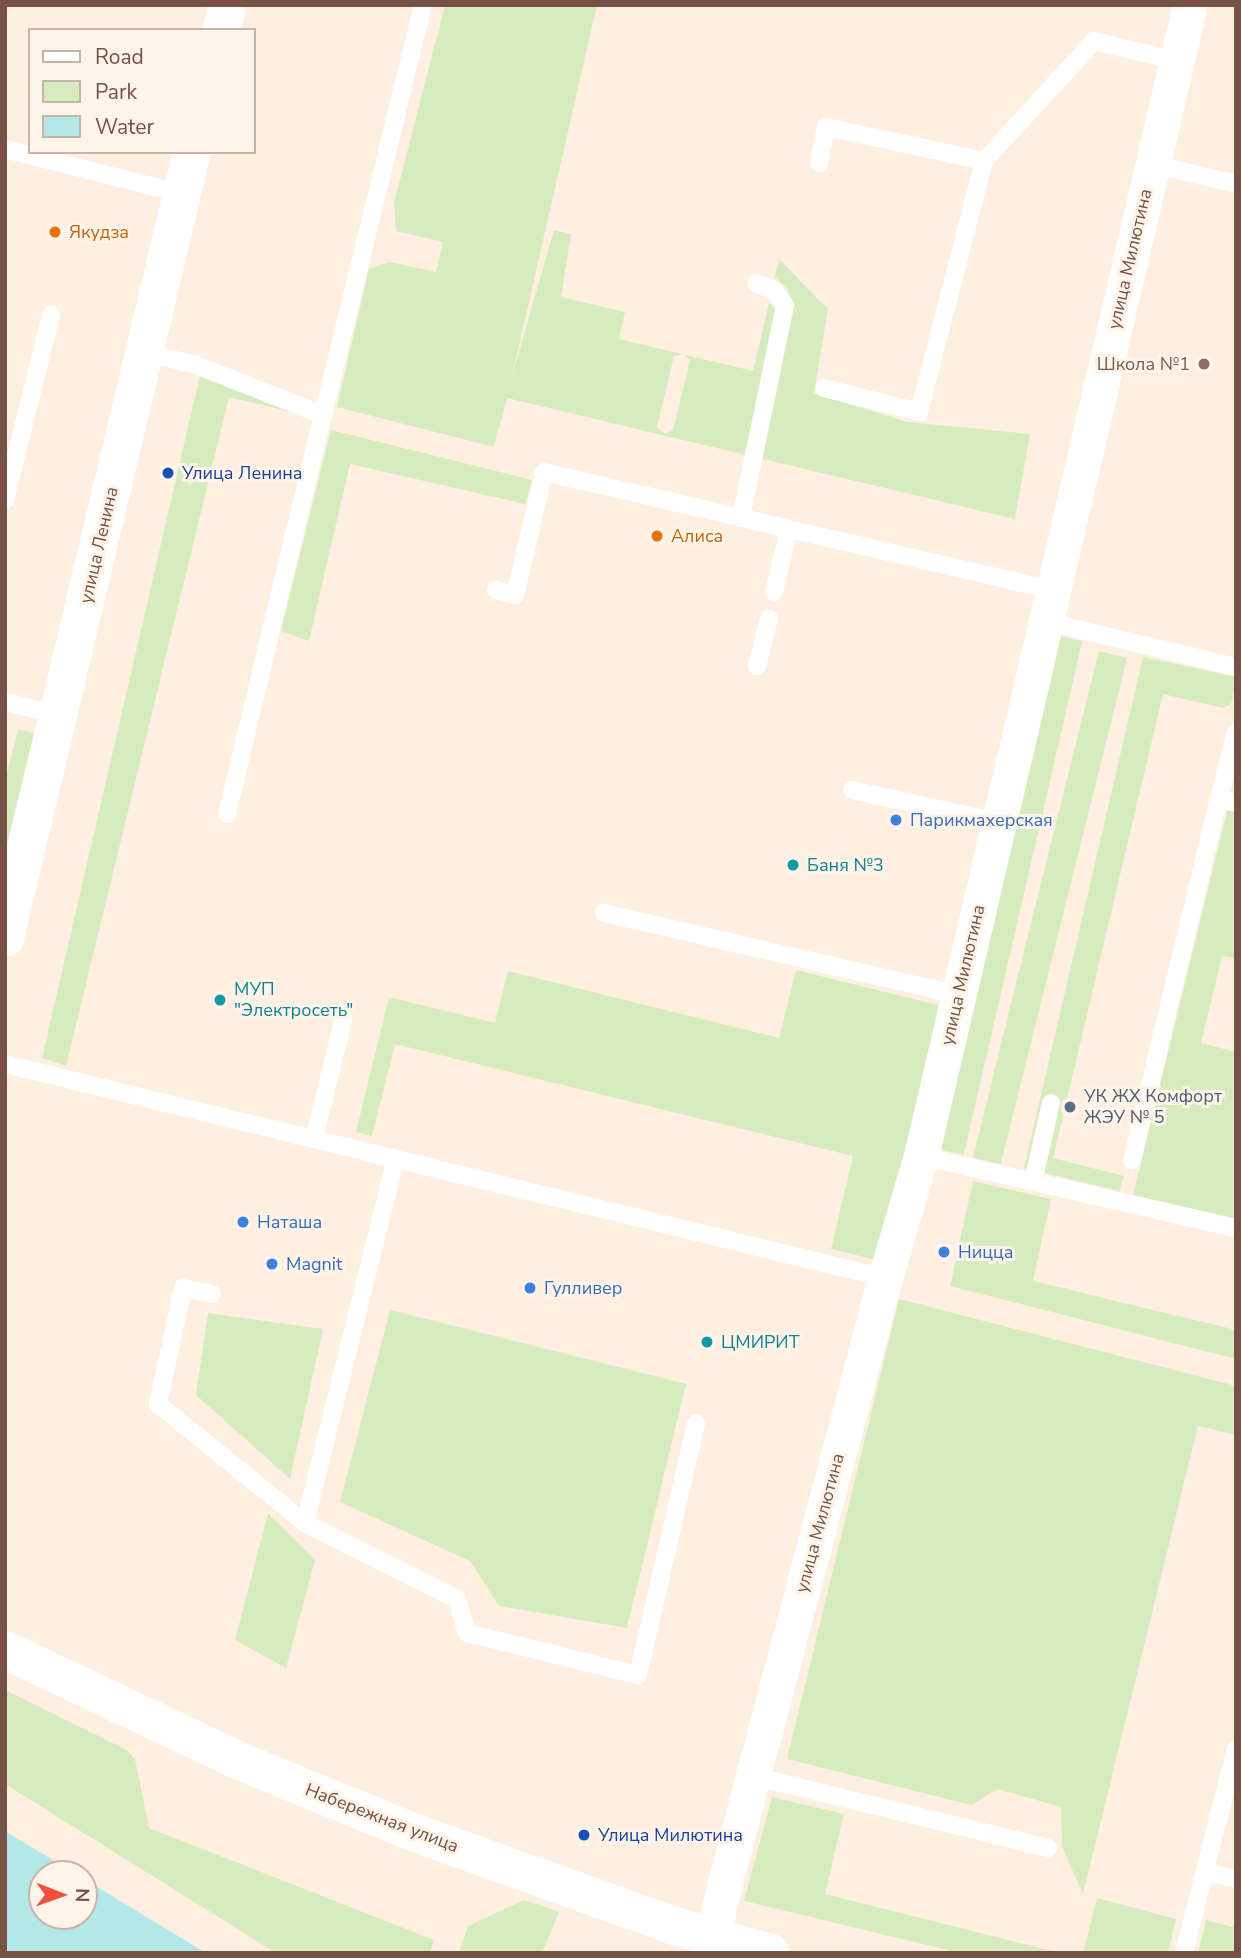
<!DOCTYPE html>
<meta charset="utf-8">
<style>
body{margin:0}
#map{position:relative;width:1241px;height:1958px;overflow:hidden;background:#feefe1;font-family:"Nunito Sans",sans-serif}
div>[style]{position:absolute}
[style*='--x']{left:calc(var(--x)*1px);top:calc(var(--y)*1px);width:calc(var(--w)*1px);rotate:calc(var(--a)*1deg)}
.green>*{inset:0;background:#d6ecbf;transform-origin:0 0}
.water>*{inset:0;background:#b4e7e8}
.service>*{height:18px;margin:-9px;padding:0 9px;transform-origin:9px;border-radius:9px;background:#fff}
.minor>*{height:35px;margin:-17.5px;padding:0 17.5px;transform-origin:17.5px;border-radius:17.5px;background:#fff}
.secondary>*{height:38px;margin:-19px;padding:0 19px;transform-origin:19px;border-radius:19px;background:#fff}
.dots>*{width:19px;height:19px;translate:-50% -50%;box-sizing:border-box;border:4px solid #fff4e9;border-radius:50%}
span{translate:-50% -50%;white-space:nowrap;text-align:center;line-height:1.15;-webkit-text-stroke:6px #fff4e9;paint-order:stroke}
.food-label{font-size:18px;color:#c56008}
.left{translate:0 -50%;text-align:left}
.street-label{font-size:18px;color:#765246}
.education-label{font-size:18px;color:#785e54}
.right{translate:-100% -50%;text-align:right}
.transit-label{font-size:18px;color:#164399}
.shop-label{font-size:18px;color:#366cbe}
.culture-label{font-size:18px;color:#0d838f}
.service-label{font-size:18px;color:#4e5e75}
.frame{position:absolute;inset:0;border:7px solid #765246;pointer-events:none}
.legend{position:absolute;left:28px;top:28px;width:228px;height:126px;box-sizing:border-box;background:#fff4e9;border:2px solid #c8b3a8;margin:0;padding:9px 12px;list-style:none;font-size:21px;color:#765246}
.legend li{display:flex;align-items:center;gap:14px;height:35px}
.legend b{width:35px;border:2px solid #c8b3a8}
.north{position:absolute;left:28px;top:1860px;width:70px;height:70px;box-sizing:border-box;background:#fff4e9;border:2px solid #c8b3a8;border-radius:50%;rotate:91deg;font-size:19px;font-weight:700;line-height:28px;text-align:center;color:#765246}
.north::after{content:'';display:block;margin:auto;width:24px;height:32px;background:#f0513e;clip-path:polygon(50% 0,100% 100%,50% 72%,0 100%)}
</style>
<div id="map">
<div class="green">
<div style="clip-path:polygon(evenodd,445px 5px,597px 5px,512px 376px,554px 230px,571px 234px,561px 297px,625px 312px,619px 339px,753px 371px,769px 303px,777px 311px,793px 304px,787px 289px,775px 277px,779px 259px,828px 309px,814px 393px,907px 422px,1030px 434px,1015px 519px,507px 398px,494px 447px,337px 407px,369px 269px,389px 262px,436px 272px,443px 242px,396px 231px,394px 203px,445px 5px,683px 354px,690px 360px,673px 430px,665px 434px,657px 427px,674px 356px,683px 354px)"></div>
<div style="clip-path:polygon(200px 375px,292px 412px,229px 397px,66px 1066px,42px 1058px)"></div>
<div style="clip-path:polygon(331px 430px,532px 480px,525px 504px,350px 464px,309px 641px,281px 631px)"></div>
<div style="left:1055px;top:635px;width:28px;height:527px;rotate:13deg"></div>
<div style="left:1099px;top:651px;width:29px;height:522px;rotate:14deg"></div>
<div style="clip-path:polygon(1143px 657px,1236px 677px,1236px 683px,1231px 704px,1223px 708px,1163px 694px,1053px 1158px,1124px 1176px,1120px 1191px,1024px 1168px)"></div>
<div style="clip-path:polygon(18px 729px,34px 733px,5px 851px,5px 781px)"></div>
<div style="clip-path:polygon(1228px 808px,1236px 810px,1236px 958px,1222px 956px,1201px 1043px,1236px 1052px,1236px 1219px,1133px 1195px)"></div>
<div style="clip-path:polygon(796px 970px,942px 1006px,880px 1261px,831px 1249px,853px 1156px,395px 1044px,372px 1136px,356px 1132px,389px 997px,495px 1023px,508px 971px,779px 1038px)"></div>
<div style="clip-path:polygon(973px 1181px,1051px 1199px,1033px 1281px,1236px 1330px,1236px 1359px,950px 1286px)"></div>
<div style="clip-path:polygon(899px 1299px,1236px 1386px,1236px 1435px,1198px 1426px,1083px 1894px,1062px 1847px,1061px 1807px,998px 1789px,971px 1805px,787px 1759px)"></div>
<div style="clip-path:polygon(390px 1310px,686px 1384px,627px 1628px,499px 1606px,470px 1561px,340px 1502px)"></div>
<div style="clip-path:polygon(208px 1313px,323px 1329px,290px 1479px,196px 1395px)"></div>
<div style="clip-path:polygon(268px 1513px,315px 1560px,286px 1668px,235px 1640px)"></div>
<div style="clip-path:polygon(5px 1690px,127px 1750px,135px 1759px,149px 1828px,434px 1940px,430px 1953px,276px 1953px,5px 1784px)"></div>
<div style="clip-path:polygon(772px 1797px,844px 1814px,825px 1894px,1060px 1953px,960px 1953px,744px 1901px)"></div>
<div style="clip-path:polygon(1097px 1898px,1176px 1919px,1168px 1953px,1083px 1953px)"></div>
<div style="clip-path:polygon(524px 1900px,559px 1912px,542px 1953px,459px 1953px,468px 1926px)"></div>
<div style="clip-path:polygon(1206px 1920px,1236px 1928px,1236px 1953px,1198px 1953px)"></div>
</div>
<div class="water">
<div style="clip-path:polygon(5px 1831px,76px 1874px,42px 1874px,42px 1916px,84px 1916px,84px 1879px,206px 1953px,5px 1953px)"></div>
</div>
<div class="service">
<div style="--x:5;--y:149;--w:184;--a:14.2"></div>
<div style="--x:819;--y:163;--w:37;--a:-79"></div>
<div style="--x:826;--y:127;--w:162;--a:12.1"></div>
<div style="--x:1153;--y:164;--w:85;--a:13.5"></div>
<div style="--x:145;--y:353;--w:49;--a:12.9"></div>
<div style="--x:193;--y:364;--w:140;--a:21.4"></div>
<div style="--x:323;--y:415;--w:422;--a:-76.3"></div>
<div style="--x:824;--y:388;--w:98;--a:14.2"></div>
<div style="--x:919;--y:412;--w:259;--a:-75.5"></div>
<div style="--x:984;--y:161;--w:163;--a:-47.5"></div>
<div style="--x:1094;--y:41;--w:85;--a:13.5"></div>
<div style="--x:5;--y:500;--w:191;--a:-76"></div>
<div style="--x:741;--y:518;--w:217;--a:-78.3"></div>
<div style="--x:785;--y:305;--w:19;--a:-126"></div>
<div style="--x:774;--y:290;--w:19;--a:-159"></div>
<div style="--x:496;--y:590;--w:20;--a:15"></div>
<div style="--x:515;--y:595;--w:126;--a:-76.7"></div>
<div style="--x:544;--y:472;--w:522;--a:13.08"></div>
<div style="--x:774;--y:592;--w:65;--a:-76.6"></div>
<div style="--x:1044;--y:621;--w:197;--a:13.5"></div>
<div style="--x:757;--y:666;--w:49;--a:-76"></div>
<div style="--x:5;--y:702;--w:55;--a:13.8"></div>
<div style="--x:1236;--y:732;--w:69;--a:104.2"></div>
<div style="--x:1219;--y:799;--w:17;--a:13"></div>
<div style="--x:852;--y:790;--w:149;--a:12.4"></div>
<div style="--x:227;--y:814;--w:410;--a:-76.5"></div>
<div style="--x:604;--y:913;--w:363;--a:13"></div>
<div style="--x:5;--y:1064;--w:906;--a:13.67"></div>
<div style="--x:314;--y:1139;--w:122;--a:-76.2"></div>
<div style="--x:921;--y:1156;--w:323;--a:12.9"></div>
<div style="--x:1132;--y:1160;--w:371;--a:-76.5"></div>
<div style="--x:1033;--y:1182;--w:81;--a:-77.2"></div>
<div style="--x:212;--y:1294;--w:30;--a:-168"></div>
<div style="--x:183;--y:1288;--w:119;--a:102.2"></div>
<div style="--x:158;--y:1404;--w:189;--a:39"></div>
<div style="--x:305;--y:1523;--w:375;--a:-76"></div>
<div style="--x:305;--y:1523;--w:170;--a:26.6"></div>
<div style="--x:457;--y:1599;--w:35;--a:74"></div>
<div style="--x:467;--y:1633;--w:176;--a:13.8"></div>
<div style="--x:638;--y:1675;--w:258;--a:-77"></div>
<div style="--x:753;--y:1776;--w:304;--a:13.7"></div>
<div style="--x:1205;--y:1872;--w:32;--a:13"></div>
<div style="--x:1184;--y:1953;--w:211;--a:-75.7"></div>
</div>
<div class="minor">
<div style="--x:714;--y:1939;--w:33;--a:-81"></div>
<div style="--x:719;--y:1906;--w:134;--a:-75.3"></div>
<div style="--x:753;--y:1776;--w:515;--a:-75.15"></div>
<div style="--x:885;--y:1278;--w:127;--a:-73.6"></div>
<div style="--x:921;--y:1156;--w:1182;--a:-76.85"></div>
</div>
<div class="secondary">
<div style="--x:222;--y:30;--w:25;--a:-79"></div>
<div style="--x:5;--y:938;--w:808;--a:-76.62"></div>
<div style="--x:5;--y:1650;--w:264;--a:25.3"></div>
<div style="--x:244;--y:1763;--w:188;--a:22.2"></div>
<div style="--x:418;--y:1834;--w:273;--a:19.7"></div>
<div style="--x:675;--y:1926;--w:100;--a:15.7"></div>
</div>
<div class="dots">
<div style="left:55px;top:232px;background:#e8710a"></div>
<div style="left:1204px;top:364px;background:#8d6e63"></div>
<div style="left:168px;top:473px;background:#1a4fb4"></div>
<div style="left:657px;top:536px;background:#e8710a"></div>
<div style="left:896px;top:820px;background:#3f7fe0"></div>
<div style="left:793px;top:865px;background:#0f9aa8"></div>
<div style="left:220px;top:1000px;background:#0f9aa8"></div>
<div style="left:1070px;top:1107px;background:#5c6f8a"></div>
<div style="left:243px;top:1222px;background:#3f7fe0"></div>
<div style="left:944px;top:1252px;background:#3f7fe0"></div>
<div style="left:272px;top:1264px;background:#3f7fe0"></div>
<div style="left:530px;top:1288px;background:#3f7fe0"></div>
<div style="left:707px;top:1342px;background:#0f9aa8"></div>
<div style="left:584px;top:1835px;background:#1a4fb4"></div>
</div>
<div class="food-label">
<span class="left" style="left:69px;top:232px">Якудза</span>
<span class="left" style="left:671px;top:536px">Алиса</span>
</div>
<div class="street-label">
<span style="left:1130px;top:259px;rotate:-77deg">улица Милютина</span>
<span style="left:99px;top:545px;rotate:-77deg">улица Ленина</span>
<span style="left:963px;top:975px;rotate:-77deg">улица Милютина</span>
<span style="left:820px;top:1523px;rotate:-75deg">улица Милютина</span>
<span style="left:382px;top:1818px;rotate:21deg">Набережная улица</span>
</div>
<div class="education-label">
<span class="right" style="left:1190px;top:364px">Школа №1</span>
</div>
<div class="transit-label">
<span class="left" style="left:182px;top:473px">Улица Ленина</span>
<span class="left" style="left:598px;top:1835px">Улица Милютина</span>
</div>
<div class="shop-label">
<span class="left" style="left:910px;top:820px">Парикмахерская</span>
<span class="left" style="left:257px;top:1222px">Наташа</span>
<span class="left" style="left:958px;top:1252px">Ницца</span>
<span class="left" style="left:286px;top:1264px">Magnit</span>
<span class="left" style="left:544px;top:1288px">Гулливер</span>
</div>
<div class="culture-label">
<span class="left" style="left:807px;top:865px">Баня №3</span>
<span class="left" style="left:234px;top:1000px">МУП<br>"Электросеть"</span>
<span class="left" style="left:721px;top:1342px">ЦМИРИТ</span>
</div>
<div class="service-label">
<span class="left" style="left:1084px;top:1107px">УК ЖХ Комфорт<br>ЖЭУ № 5</span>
</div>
<div class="frame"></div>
<ul class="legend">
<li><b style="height:9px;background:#fff"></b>Road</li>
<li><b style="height:19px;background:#d6ecbf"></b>Park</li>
<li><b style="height:19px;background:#b4e7e8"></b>Water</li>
</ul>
<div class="north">N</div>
</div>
